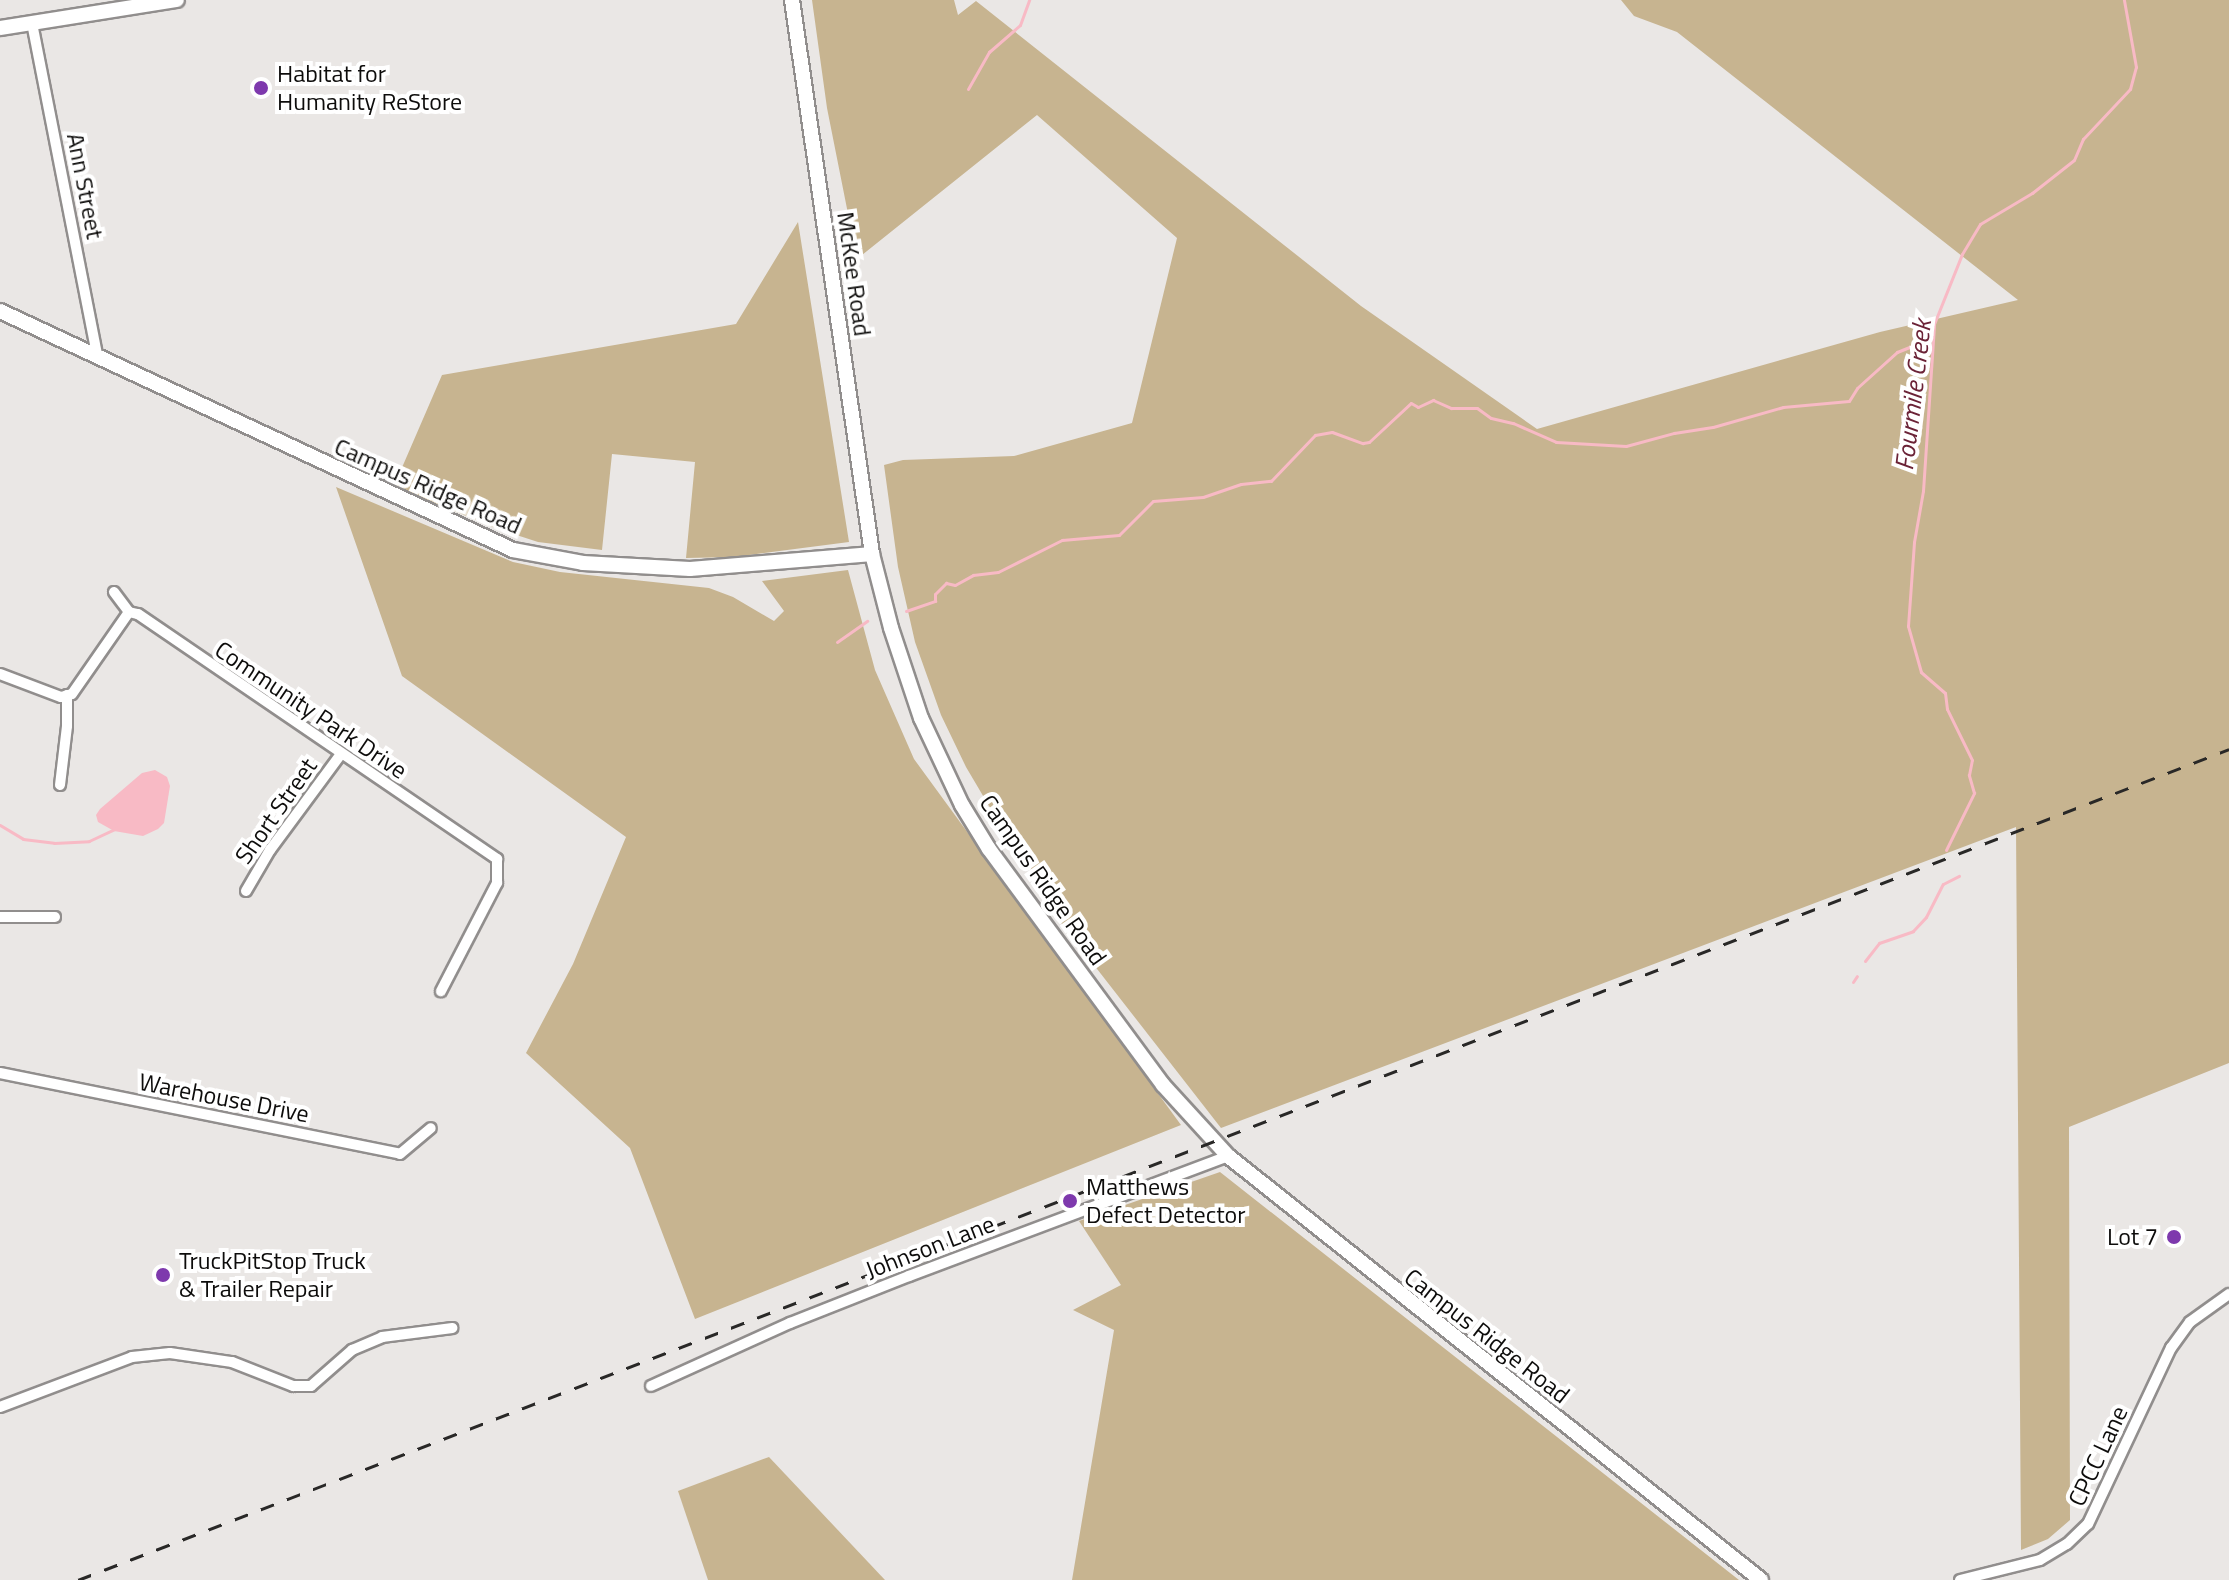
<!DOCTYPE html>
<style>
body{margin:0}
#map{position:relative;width:2229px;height:1580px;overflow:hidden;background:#eae7e5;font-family:"Titillium Web",sans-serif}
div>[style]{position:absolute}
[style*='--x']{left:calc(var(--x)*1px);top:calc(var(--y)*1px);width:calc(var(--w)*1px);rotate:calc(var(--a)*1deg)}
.green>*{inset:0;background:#c7b490}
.water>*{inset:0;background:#f8bac5}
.stream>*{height:3px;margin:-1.5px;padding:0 1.5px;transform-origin:1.5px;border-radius:1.5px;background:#f8bac5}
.roads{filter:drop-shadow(2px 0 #918e8d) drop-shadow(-2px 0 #918e8d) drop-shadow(0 2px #918e8d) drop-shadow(0 -2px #918e8d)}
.street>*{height:10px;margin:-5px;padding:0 5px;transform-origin:5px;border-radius:5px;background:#fff}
.secondary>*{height:14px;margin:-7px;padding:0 7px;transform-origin:7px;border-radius:7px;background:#fff}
.rail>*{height:3px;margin-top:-1.5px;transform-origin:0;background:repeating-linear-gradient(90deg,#292827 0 14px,transparent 0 28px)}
.dots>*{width:22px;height:22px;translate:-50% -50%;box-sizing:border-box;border:4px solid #fff;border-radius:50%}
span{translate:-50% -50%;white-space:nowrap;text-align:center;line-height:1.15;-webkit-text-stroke:8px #fff;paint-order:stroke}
.poi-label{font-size:24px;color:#0d0c0b}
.left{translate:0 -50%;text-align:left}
.right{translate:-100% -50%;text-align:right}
.street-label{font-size:24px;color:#0d0c0b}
.water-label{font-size:26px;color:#6b2337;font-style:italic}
</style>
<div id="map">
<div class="green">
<div style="clip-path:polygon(812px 0,954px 0,958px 15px,976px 1px,1361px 306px,1537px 429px,1880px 332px,2018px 300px,1677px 32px,1634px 16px,1621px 0,2229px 0,2229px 1063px,2069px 1127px,2070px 1520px,2048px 1539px,2021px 1550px,2016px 827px,1221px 1128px,1048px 906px,1055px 901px,1005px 833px,966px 767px,941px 715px,915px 642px,898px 567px,884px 465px,903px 460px,1014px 456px,1132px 423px,1177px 238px,1037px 115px,857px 259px,827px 108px)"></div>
<div style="clip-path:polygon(798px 222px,849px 542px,734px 557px,686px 558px,695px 462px,612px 454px,602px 550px,538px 542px,495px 528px,394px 486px,442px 375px,736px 324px)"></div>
<div style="clip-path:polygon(336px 487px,513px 562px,560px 572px,709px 588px,733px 597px,774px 621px,784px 611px,762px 581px,848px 570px,875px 670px,914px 759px,1181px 1125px,695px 1319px,630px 1148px,526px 1053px,573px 964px,626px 837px,402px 676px)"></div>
<div style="clip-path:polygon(1220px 1172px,1739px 1580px,1072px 1580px,1114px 1330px,1073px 1310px,1121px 1285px,1079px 1221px)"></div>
<div style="clip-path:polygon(769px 1457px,885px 1580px,708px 1580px,678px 1491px)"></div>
</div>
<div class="water">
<div style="clip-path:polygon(155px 770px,167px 777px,170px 786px,164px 823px,158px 829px,143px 836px,114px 831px,98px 822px,96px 815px,100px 809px,142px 773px)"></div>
</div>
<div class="stream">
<div style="--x:968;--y:89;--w:43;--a:-60.4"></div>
<div style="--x:989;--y:52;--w:41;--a:-41.1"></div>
<div style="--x:1020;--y:25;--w:27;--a:-70"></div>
<div style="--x:906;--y:611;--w:31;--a:-19"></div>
<div style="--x:935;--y:601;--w:7;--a:-90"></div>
<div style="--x:935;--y:594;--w:16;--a:-45"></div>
<div style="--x:946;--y:583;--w:9;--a:13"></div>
<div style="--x:955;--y:585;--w:21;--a:-29"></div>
<div style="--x:973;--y:575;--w:25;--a:-7"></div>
<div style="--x:998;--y:572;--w:72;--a:-26.6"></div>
<div style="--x:1062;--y:540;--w:57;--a:-5"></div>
<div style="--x:1119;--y:535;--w:48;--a:-45"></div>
<div style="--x:1153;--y:501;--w:50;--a:-4.6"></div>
<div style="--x:1203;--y:497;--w:40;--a:-18.9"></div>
<div style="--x:1241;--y:484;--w:30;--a:-6"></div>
<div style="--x:1271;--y:481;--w:64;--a:-46.3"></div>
<div style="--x:1315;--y:435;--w:17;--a:-10"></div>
<div style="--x:1332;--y:432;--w:33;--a:20"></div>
<div style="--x:1363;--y:443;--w:6;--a:-9"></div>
<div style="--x:1369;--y:442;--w:57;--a:-42.9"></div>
<div style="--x:1411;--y:403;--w:8;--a:30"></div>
<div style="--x:1418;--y:407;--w:17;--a:-25"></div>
<div style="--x:1433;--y:400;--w:20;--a:24"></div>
<div style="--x:1451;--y:408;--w:26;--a:0"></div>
<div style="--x:1477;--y:408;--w:17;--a:36"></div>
<div style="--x:1491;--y:418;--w:23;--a:13"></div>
<div style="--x:1513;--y:423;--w:47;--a:23.8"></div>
<div style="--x:1556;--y:442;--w:70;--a:3.3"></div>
<div style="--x:1626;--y:446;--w:50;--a:-15.2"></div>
<div style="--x:1674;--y:433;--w:39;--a:-9"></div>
<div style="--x:1713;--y:427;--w:73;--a:-15.9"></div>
<div style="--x:1783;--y:407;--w:66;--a:-5.2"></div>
<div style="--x:1849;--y:401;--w:15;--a:-58"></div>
<div style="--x:1857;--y:388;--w:54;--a:-42"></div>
<div style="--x:1897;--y:352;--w:38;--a:-22"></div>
<div style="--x:837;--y:642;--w:37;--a:-35"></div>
<div style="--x:0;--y:825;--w:27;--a:31"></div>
<div style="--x:23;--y:839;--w:31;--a:7"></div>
<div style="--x:54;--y:843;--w:35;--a:-3"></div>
<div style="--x:89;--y:841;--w:31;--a:-25"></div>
<div style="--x:1946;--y:850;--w:64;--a:-63.8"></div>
<div style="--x:1974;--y:793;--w:19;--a:-106"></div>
<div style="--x:1969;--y:775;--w:15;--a:-79"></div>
<div style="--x:1972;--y:760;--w:57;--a:-116.1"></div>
<div style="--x:1947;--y:709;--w:16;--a:-97"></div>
<div style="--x:1945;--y:693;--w:32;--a:-139"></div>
<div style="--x:1921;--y:672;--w:48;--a:-105.8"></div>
<div style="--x:1908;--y:626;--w:84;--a:-85.9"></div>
<div style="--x:1914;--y:542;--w:52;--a:-80"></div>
<div style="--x:1923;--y:491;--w:167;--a:-86.2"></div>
<div style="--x:1934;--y:324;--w:75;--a:-68.2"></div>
<div style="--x:1962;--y:254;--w:35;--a:-59"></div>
<div style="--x:1980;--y:224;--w:61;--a:-30.8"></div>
<div style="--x:2032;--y:193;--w:53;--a:-38.2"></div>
<div style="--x:2074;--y:160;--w:23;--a:-67"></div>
<div style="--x:2083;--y:139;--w:69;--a:-46.8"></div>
<div style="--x:2130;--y:89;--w:23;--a:-75"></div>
<div style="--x:2136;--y:67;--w:68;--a:-100.2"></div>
<div style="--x:1865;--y:961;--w:23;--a:-52"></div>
<div style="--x:1879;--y:943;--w:36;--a:-19"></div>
<div style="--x:1913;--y:931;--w:19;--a:-47"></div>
<div style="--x:1926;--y:917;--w:37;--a:-63"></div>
<div style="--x:1943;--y:884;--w:18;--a:-27"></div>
<div style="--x:1853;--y:982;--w:7;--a:-56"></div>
</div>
<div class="roads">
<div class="street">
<div style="--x:32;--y:23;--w:341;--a:78.9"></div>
<div style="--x:114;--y:592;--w:25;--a:53"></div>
<div style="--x:129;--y:612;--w:9;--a:13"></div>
<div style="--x:138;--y:614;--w:435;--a:34.3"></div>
<div style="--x:497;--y:859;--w:24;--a:90"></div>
<div style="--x:497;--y:883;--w:122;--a:117.4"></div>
<div style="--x:0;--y:674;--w:65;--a:20.7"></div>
<div style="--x:61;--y:697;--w:11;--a:-15"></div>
<div style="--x:72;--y:694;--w:100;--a:-55.2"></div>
<div style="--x:60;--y:785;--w:59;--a:-83.2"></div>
<div style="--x:67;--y:726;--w:31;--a:-90"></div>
<div style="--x:246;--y:891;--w:48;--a:-59.7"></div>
<div style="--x:270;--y:850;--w:119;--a:-53.5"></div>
<div style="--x:0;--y:917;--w:55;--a:0"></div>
<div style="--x:0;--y:1073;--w:408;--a:11.4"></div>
<div style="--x:400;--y:1154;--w:40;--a:-40"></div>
<div style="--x:651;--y:1386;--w:153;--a:-24.4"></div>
<div style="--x:790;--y:1323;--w:128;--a:-21.6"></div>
<div style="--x:909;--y:1276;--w:341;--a:-20.6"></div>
<div style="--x:0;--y:1407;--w:141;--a:-20.7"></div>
<div style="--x:132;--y:1357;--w:38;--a:-6"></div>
<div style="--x:170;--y:1353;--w:63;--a:8.3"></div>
<div style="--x:232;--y:1362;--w:66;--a:21.5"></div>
<div style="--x:293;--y:1386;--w:18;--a:0"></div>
<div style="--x:311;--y:1386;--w:55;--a:-41.3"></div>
<div style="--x:352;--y:1350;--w:33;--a:-23"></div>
<div style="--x:382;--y:1337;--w:71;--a:-7.3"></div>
<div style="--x:1960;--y:1580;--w:82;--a:-14"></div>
<div style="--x:2040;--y:1560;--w:31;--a:-31"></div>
<div style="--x:2067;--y:1544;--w:29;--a:-44"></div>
<div style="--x:2088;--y:1524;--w:195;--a:-64.8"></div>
<div style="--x:2171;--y:1348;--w:32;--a:-54"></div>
<div style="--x:2190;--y:1322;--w:48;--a:-35.7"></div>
</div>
<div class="secondary">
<div style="--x:792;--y:0;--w:560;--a:81.78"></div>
<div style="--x:872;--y:554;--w:76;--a:75.6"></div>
<div style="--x:891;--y:628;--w:95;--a:71.6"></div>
<div style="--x:921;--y:718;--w:96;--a:64.8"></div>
<div style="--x:962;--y:805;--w:52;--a:58.5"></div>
<div style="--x:989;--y:849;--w:293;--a:53.6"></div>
<div style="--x:1163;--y:1085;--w:96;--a:47.5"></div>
<div style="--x:1228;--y:1156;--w:681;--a:38.5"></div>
<div style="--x:0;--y:28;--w:179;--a:-9"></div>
<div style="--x:0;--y:311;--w:566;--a:24.98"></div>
<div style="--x:513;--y:550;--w:71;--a:10.5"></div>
<div style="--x:583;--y:563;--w:107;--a:3.2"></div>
<div style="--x:690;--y:569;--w:183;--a:-4.7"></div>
</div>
</div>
<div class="rail">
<div style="--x:78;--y:1580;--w:2306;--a:-21.12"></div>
</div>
<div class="dots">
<div style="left:261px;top:88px;background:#7e39ad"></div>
<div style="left:1070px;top:1201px;background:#7e39ad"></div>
<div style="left:2174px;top:1237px;background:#7e39ad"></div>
<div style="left:163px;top:1275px;background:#7e39ad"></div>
</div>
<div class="poi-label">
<span class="left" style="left:277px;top:88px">Habitat for<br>Humanity ReStore</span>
<span class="left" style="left:1086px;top:1201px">Matthews<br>Defect Detector</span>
<span class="right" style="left:2158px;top:1237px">Lot 7</span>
<span class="left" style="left:179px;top:1275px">TruckPitStop Truck<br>&amp; Trailer Repair</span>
</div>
<div class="street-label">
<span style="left:85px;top:186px;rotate:79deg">Ann Street</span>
<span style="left:854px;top:274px;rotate:82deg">McKee Road</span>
<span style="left:428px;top:486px;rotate:24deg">Campus Ridge Road</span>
<span style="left:311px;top:710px;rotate:34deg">Community Park Drive</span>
<span style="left:276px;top:811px;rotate:-55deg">Short Street</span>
<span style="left:1043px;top:880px;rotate:55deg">Campus Ridge Road</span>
<span style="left:224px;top:1098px;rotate:11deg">Warehouse Drive</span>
<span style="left:930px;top:1247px;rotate:-21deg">Johnson Lane</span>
<span style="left:1487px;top:1336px;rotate:38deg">Campus Ridge Road</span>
<span style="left:2098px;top:1456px;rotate:-65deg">CPCC Lane</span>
</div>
<div class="water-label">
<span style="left:1913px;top:395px;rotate:-83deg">Fourmile Creek</span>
</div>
</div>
